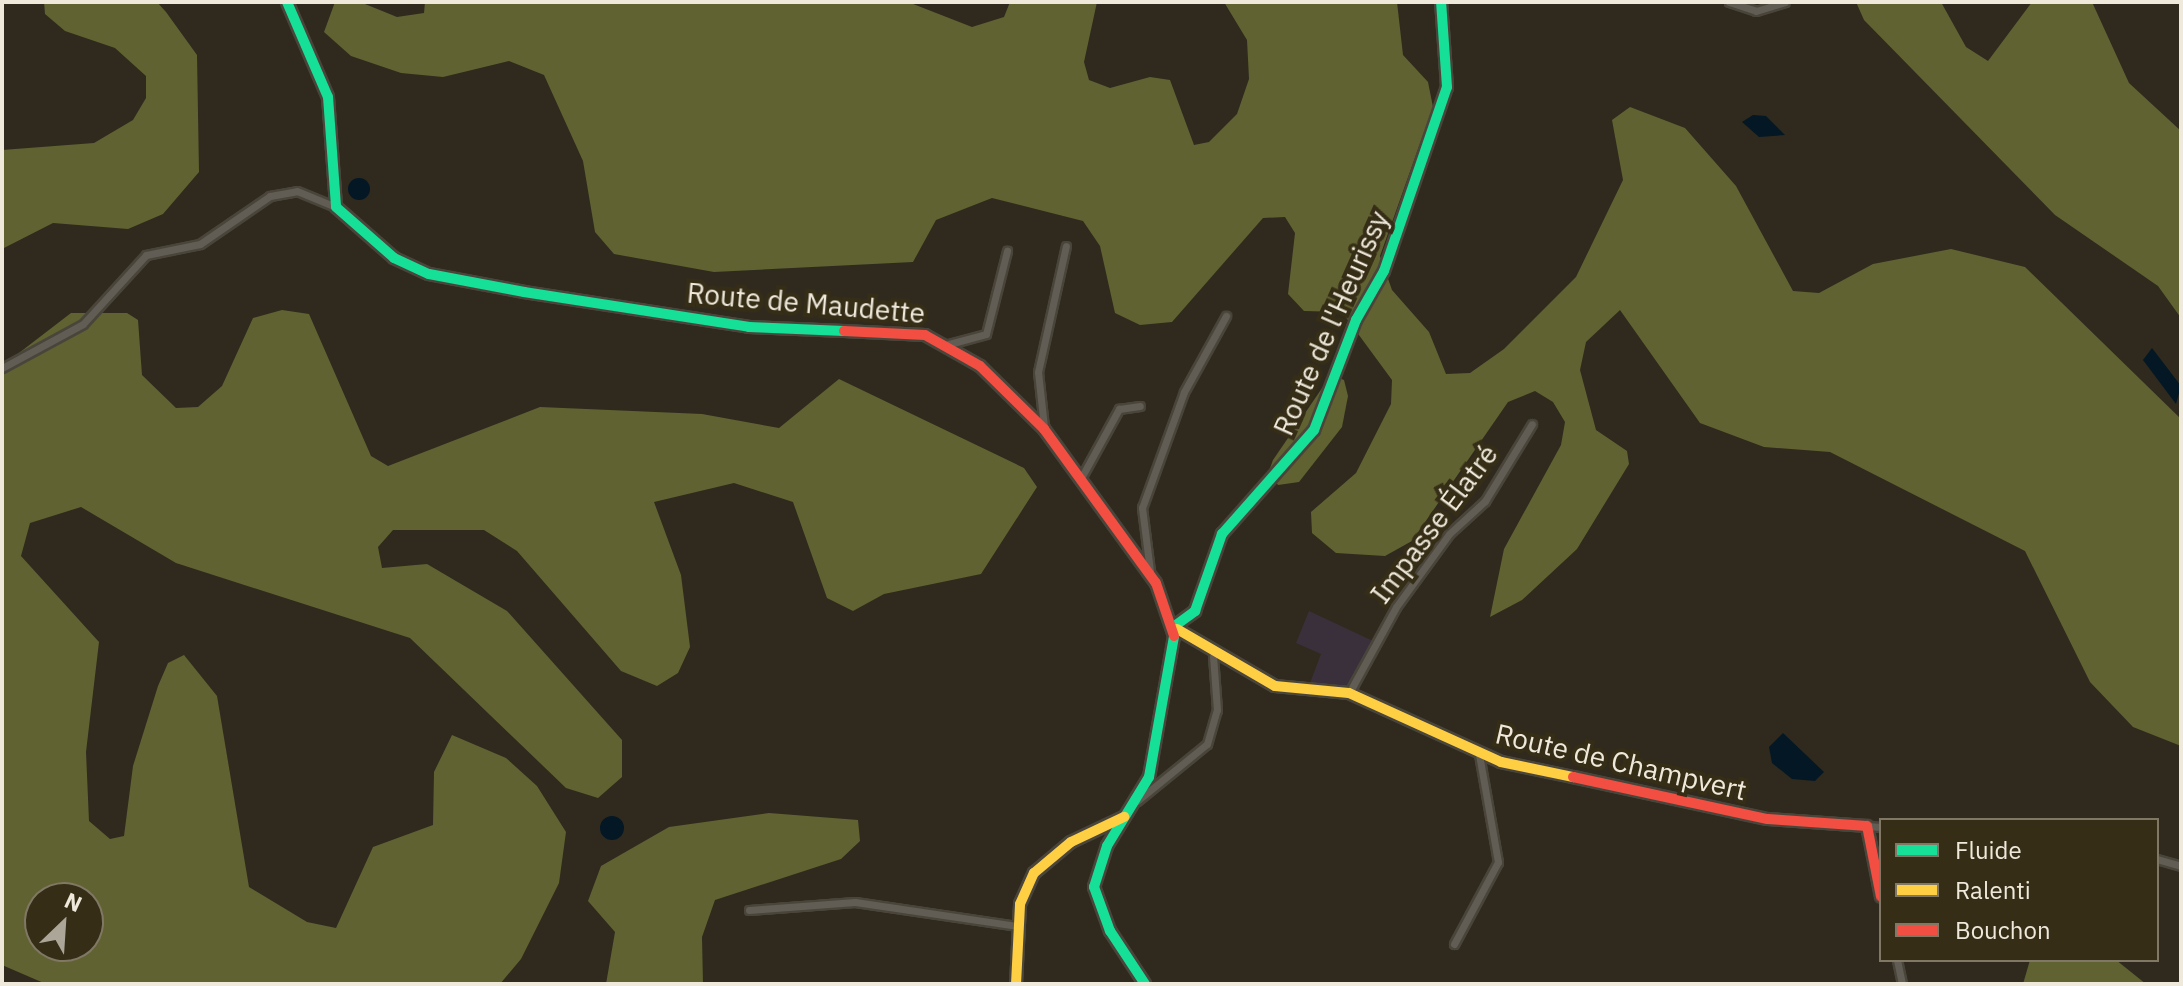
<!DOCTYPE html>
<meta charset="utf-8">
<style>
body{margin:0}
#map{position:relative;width:2183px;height:986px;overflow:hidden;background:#2f2a1d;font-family:"IBM Plex Sans",sans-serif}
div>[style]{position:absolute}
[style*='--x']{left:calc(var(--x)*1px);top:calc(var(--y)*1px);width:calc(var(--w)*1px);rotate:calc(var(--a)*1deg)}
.education>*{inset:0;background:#39303c}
.forest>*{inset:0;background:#606232}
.water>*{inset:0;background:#041725}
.round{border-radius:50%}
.roads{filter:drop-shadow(2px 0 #4a453b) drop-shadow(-2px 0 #4a453b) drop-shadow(0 2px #4a453b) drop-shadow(0 -2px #4a453b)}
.street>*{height:7px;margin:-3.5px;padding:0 3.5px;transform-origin:3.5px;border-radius:3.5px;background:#615d54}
.fast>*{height:10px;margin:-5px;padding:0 5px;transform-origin:5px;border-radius:5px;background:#16e098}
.slow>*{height:10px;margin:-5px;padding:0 5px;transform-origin:5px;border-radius:5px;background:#ffcf43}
.jam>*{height:10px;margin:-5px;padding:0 5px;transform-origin:5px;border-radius:5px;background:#f24e42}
span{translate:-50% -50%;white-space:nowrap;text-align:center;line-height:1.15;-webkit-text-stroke:8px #362d16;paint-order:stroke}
.street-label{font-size:28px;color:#eee9db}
.frame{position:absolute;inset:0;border:4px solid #eee9db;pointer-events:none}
.legend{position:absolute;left:1879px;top:818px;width:280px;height:144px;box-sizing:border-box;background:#362d16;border:2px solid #807865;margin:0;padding:10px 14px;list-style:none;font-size:24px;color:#eee9db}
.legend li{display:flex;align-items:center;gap:16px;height:40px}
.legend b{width:40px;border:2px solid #807865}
.north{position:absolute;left:24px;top:882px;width:80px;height:80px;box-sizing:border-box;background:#362d16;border:2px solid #807865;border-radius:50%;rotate:25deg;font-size:22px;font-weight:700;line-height:32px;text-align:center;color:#eee9db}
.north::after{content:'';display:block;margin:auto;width:28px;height:36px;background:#aba698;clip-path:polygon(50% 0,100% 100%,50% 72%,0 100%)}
</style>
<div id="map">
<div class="education">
<div style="clip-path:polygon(1309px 611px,1373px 641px,1347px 688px,1309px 686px,1321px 654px,1296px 643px)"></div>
</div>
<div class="forest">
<div style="clip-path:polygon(44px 2px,157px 2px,166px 12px,197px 55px,199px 172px,163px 214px,128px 229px,53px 223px,2px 249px,2px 150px,94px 143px,133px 120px,146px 98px,146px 76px,115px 48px,65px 31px,45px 14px)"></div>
<div style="clip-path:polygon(335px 2px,360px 2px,397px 17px,424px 13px,425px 2px,908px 2px,972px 27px,1004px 17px,1010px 2px,1097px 2px,1084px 62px,1089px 80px,1110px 88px,1150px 77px,1170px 80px,1194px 145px,1209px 142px,1237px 114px,1249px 79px,1247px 40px,1224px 2px,1397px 2px,1403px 55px,1428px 82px,1433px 107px,1380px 256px,1392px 290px,1429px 332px,1446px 374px,1470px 373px,1504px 349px,1576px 277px,1623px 180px,1612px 120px,1630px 107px,1685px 128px,1736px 186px,1793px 291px,1819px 293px,1873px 264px,1951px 249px,2025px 267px,2181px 419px,2181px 746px,2133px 727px,2090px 682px,2025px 551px,1830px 452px,1764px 447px,1700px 423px,1620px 310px,1586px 342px,1580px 370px,1596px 430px,1627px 451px,1629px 464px,1577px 549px,1522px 600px,1490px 617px,1504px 549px,1561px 445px,1565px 422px,1553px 402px,1535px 391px,1508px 402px,1412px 541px,1385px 556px,1336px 553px,1312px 533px,1311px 512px,1356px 473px,1391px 404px,1392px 380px,1342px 312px,1304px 311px,1288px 294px,1295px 233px,1285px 217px,1263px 218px,1172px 322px,1140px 325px,1115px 313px,1100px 246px,1083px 221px,992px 198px,936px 220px,913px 262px,714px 272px,614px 254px,595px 232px,583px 161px,544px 75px,509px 61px,443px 77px,401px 73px,351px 56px,324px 32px)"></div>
<div style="clip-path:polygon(1856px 2px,1941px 2px,1966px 47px,1988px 61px,2032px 2px,2092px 2px,2129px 83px,2181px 131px,2181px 318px,2158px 286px,2055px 215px,1864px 20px)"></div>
<div style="clip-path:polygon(evenodd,282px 310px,309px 314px,371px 456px,388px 466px,540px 407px,702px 414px,779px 428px,839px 379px,1024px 468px,1037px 487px,981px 574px,884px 594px,853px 611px,827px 598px,793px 502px,734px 483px,654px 502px,681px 575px,690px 647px,678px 673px,657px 686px,621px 671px,517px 551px,484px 530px,393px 530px,378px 547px,382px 568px,427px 564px,507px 611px,622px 740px,622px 777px,598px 798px,566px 788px,410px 638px,176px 563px,81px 507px,30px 523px,21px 556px,99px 642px,86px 752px,89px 821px,110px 839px,124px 836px,133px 766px,158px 686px,168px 663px,184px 655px,217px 696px,249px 887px,307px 922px,336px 928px,373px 847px,433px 825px,434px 772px,452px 735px,506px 758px,537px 786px,566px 832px,559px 883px,521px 959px,500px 984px,46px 984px,2px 965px,2px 366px,71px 313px,127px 313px,138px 320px,142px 375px,176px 408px,198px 407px,222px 386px,253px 318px,282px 310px,40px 898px,88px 898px,88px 946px,40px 946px,40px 898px)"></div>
<div style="clip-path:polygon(1331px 375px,1344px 380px,1348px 396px,1342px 427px,1299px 482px,1278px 485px,1269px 471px,1273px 460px)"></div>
<div style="clip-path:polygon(769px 813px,858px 820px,860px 841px,841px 859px,715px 900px,702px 937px,703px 984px,606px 984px,615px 932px,588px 901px,601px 866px,669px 827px)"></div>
<div style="clip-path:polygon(2030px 960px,2116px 960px,2146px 984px,2023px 984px)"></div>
</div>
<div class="water">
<div style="clip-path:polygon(1753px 115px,1766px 116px,1785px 135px,1759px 137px,1742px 122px)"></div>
<div class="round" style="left:348px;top:178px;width:22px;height:22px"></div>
<div style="clip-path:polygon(2152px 348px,2181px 386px,2176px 404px,2143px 360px)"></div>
<div style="clip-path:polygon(1783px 733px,1824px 772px,1815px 781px,1792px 779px,1772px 763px,1769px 747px)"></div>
<div class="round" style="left:600px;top:816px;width:24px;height:24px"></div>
</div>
<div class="roads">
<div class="street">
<div style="--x:1729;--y:2;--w:28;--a:18"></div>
<div style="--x:1756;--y:11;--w:30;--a:-17"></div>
<div style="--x:949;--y:344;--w:38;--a:-15"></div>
<div style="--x:986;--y:334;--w:86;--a:-75.8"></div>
<div style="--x:2;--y:368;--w:92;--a:-28.5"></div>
<div style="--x:83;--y:324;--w:93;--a:-47.6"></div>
<div style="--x:146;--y:255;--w:55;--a:-11.5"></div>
<div style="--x:200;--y:244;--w:85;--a:-34.4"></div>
<div style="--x:270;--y:196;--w:27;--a:-10"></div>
<div style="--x:297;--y:191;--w:42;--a:22.3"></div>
<div style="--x:1044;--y:427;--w:55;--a:-96.2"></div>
<div style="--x:1038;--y:372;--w:129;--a:-77.5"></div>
<div style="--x:1081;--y:478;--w:79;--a:-61.2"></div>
<div style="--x:1119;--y:409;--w:21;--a:-8"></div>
<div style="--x:1150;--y:571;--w:64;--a:-97.2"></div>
<div style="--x:1142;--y:508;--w:123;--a:-70.1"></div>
<div style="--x:1184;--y:392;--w:87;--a:-61.1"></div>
<div style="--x:1349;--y:693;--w:98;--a:-61.3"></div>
<div style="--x:1396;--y:607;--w:90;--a:-54"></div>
<div style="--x:1449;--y:534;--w:49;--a:-42.5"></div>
<div style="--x:1485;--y:501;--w:90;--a:-58.6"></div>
<div style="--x:1137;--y:801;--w:90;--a:-39.2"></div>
<div style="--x:1207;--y:744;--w:35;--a:-74"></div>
<div style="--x:1217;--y:710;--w:54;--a:-94.2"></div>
<div style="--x:1867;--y:826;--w:14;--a:4"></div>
<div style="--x:2157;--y:859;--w:25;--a:16"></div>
<div style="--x:749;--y:910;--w:106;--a:-4.3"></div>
<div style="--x:855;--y:902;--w:165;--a:8.4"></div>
<div style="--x:1454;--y:944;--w:93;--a:-61.8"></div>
<div style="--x:1498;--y:862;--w:110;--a:-100"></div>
<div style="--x:1897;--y:960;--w:25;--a:78"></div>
</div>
<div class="fast">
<div style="--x:287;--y:2;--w:103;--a:66.7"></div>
<div style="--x:328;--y:97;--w:110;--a:85.8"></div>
<div style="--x:336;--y:207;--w:77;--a:41.3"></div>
<div style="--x:394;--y:258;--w:38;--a:25"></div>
<div style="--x:429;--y:274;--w:97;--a:10.7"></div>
<div style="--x:524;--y:292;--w:228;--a:8.8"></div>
<div style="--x:749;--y:327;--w:95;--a:2.4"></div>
<div style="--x:1176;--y:625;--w:24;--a:-36"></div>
<div style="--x:1195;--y:611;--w:82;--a:-70.7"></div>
<div style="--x:1222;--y:534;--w:139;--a:-48.5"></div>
<div style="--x:1314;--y:430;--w:118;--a:-69.1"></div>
<div style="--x:1356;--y:320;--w:56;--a:-60.3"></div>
<div style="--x:1384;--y:271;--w:194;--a:-71.1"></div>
<div style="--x:1447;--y:87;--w:85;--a:-94"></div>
<div style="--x:1145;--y:984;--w:64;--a:-123.4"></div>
<div style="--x:1110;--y:931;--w:47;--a:-110"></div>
<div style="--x:1094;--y:887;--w:43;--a:-72.4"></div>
<div style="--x:1107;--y:846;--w:81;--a:-58.7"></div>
<div style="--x:1149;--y:777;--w:143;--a:-79.9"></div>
</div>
<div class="slow">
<div style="--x:1177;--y:629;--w:113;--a:30.2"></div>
<div style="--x:1275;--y:686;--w:74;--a:5.4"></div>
<div style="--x:1349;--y:693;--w:167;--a:24.4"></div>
<div style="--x:1501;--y:762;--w:74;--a:11.8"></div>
<div style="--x:1016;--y:984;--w:80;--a:-87.1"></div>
<div style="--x:1020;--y:904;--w:34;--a:-66"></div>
<div style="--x:1034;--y:873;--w:48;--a:-40"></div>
<div style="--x:1071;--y:842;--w:59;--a:-25.3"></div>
</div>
<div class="jam">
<div style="--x:844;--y:331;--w:81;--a:2.8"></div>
<div style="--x:925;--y:335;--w:63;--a:29.4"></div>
<div style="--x:980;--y:366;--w:90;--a:44.5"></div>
<div style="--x:1044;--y:429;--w:190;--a:54"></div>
<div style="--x:1156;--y:583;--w:56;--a:71.2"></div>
<div style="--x:1573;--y:777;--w:199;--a:12.2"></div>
<div style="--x:1768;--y:819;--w:99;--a:4"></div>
<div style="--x:1867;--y:826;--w:72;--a:78.8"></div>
</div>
</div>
<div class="street-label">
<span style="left:806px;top:303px;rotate:5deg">Route de Maudette</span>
<span style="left:1331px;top:323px;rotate:-66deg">Route de l'Heurissy</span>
<span style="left:1434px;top:524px;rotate:-53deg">Impasse Élatré</span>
<span style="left:1621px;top:762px;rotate:13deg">Route de Champvert</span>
</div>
<div class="frame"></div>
<ul class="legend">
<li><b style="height:10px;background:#16e098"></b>Fluide</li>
<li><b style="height:10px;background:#ffcf43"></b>Ralenti</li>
<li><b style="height:10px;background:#f24e42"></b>Bouchon</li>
</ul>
<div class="north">N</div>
</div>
